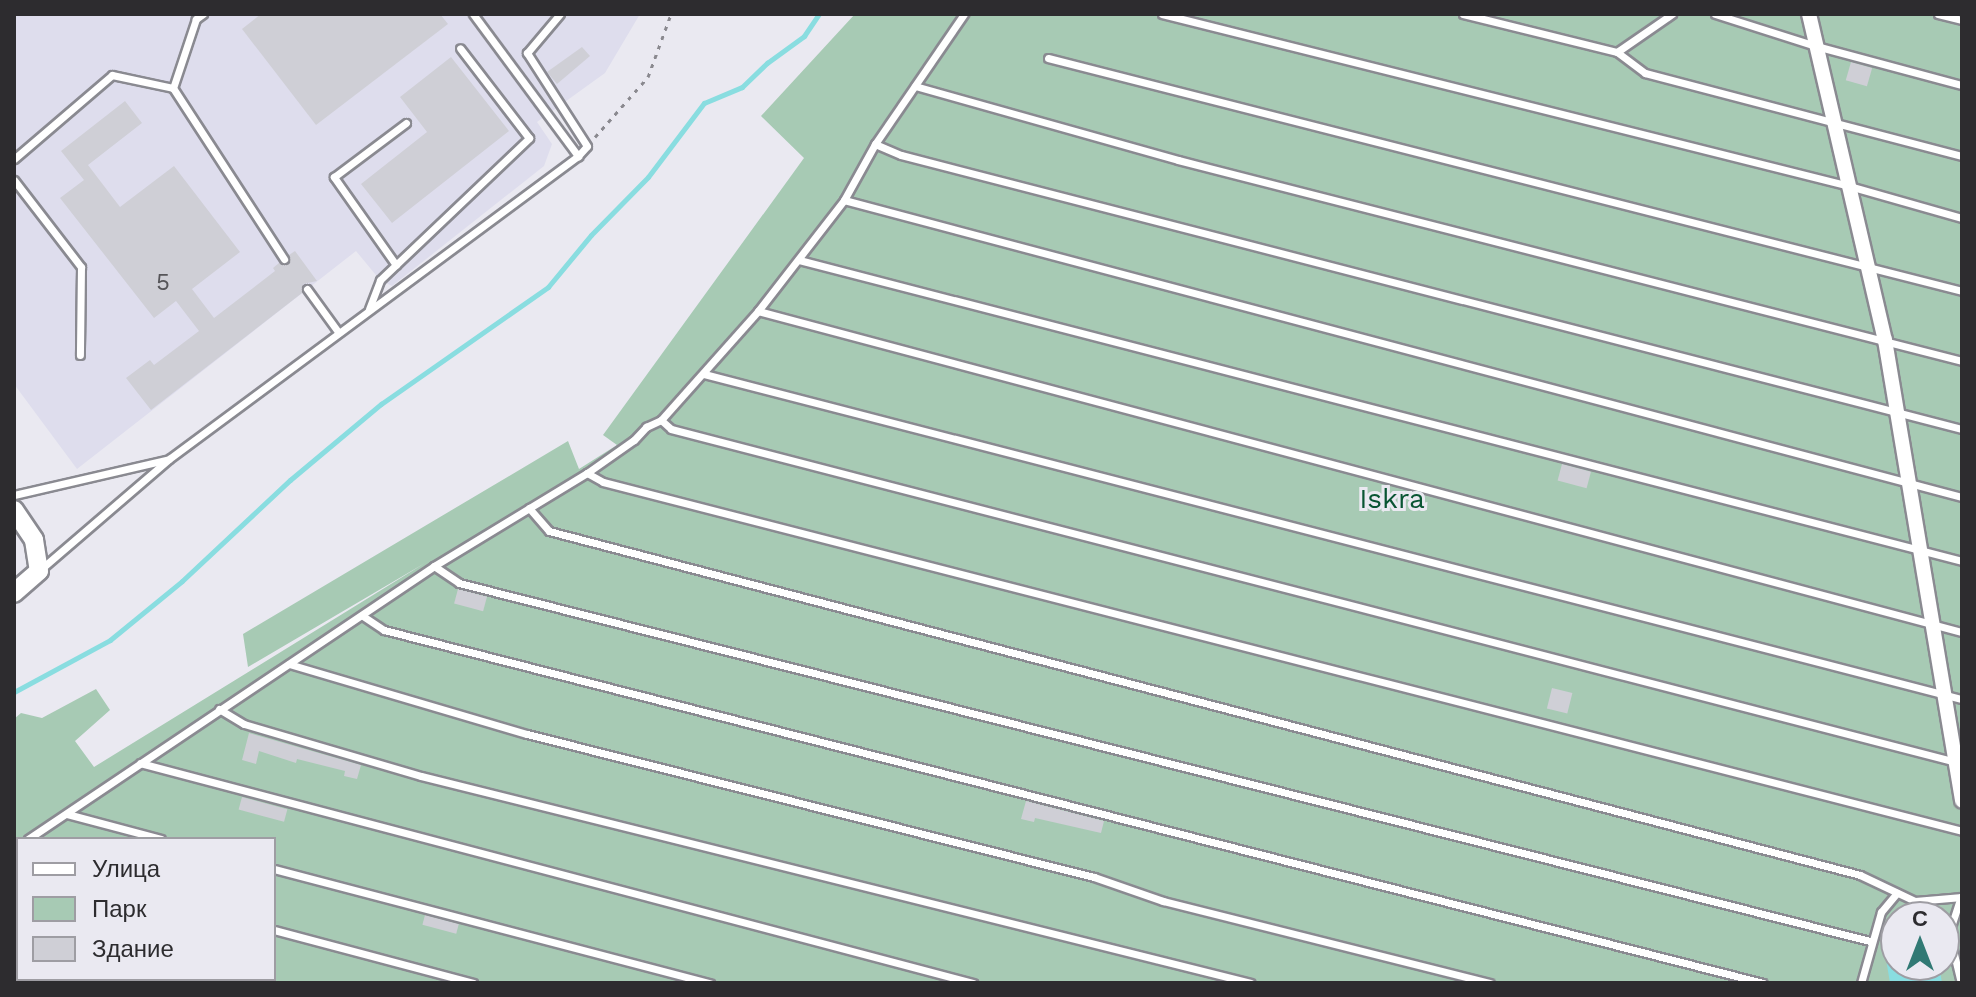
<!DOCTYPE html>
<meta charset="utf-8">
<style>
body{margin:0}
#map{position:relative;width:1976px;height:997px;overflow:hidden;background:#eae9f1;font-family:"Work Sans",sans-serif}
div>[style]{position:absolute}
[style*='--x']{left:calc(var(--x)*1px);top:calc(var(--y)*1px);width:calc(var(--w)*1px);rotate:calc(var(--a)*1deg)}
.built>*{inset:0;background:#dedded}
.green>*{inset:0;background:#a7cab4}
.water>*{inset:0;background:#89dde0}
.stream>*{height:5px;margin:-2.5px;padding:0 2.5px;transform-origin:2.5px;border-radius:2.5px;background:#89dde0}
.building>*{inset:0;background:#cfcfd6;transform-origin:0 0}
.path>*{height:3px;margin-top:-1.5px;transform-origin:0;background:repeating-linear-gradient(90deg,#8a898f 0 4px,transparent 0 10px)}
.roads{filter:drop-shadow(2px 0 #8a8a91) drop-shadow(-2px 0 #8a8a91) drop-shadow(0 2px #8a8a91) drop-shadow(0 -2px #8a8a91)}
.service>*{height:7px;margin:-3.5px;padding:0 3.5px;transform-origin:3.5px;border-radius:3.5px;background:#fff}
.minor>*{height:14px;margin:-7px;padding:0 7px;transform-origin:7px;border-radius:7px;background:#fff}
.tertiary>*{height:18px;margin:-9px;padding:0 9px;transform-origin:9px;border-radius:9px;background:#fff}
span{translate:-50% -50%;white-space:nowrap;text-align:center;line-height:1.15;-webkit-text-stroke:6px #eae9f1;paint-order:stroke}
.number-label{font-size:24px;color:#565559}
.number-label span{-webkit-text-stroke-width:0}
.park-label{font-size:28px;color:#095533}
.frame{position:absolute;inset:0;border:16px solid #2d2c2f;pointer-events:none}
.legend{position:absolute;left:16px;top:837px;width:260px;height:144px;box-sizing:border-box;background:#eae9f1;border:2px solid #9e9da3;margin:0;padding:10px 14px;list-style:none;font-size:24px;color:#2d2c2f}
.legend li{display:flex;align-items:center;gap:16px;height:40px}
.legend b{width:40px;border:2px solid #9e9da3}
.north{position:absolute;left:1880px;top:901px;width:80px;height:80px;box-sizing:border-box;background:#eae9f1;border:2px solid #9e9da3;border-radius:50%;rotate:0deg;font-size:22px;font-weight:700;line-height:32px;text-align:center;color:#2d2c2f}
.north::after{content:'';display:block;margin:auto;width:28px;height:36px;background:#317974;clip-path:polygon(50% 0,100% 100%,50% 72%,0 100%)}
</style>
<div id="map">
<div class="built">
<div style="clip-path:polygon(14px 14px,640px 14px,605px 73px,537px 122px,552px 144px,544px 166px,392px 286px,380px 280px,356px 251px,77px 469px,14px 384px)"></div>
</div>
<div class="green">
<div style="clip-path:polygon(evenodd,855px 14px,1962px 14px,1962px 983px,14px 983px,14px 719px,21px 713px,42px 718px,96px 689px,110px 710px,75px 741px,94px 767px,425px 563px,248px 667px,243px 634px,568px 441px,579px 469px,617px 445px,603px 435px,804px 158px,761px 116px,855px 14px,18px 839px,274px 839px,274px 979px,18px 979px,18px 839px,855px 14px,1896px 917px,1944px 917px,1944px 965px,1896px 965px,1896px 917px)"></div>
</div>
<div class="water">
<div style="clip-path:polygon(1896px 950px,1896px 965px,1939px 965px,1942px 983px,1890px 983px,1885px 953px)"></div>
</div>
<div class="stream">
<div style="--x:14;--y:692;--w:109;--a:-28.4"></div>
<div style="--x:110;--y:640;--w:93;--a:-39.3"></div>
<div style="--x:182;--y:581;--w:148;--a:-43.1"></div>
<div style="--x:290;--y:480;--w:119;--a:-39.9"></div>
<div style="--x:381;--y:404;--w:204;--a:-35"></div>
<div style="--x:548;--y:287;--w:67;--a:-50.4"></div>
<div style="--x:591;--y:235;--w:81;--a:-45.5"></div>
<div style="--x:648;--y:177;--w:93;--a:-52.9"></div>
<div style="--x:704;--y:103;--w:41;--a:-22.8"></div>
<div style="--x:742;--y:87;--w:35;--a:-44"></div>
<div style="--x:767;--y:63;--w:46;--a:-36.1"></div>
<div style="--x:804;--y:36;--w:27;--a:-56"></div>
</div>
<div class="building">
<div style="clip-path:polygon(261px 14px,440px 14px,448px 24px,316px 125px,242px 29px)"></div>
<div style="clip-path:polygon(582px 47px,590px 56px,557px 84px,547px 72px)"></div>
<div style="clip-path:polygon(451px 57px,509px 131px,392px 223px,361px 184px,427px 132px,400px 97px)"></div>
<div style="left:1851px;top:62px;width:22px;height:19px;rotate:16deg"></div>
<div style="clip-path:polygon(125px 101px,142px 123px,88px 165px,120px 207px,174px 166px,240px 252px,192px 289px,214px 318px,275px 271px,273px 268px,279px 263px,288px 264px,289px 255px,295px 251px,317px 281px,303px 284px,302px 293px,151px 410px,126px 378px,150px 360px,154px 365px,199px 331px,176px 301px,154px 318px,60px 198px,84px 180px,61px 151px)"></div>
<div style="left:1562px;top:464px;width:30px;height:17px;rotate:15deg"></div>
<div style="left:458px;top:589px;width:30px;height:15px;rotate:15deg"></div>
<div style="left:1552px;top:688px;width:21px;height:21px;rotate:14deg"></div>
<div style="clip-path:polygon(249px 733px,361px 765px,357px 779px,344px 776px,345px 771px,297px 759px,296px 763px,259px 751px,256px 764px,242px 760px)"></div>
<div style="left:242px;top:797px;width:47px;height:13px;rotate:15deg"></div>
<div style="clip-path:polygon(1026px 801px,1104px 821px,1101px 833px,1035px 818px,1034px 822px,1021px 819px)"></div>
<div style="left:425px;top:915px;width:35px;height:10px;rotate:15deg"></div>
</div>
<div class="path">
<div style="--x:595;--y:137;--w:80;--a:-48.5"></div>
<div style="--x:648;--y:77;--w:67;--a:-69.9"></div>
</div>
<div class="roads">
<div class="service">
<div style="--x:203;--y:14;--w:9;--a:144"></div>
<div style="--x:196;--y:19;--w:73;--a:108.4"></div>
<div style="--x:173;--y:88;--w:204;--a:57"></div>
<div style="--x:473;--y:14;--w:177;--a:53.5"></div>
<div style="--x:1162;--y:14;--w:705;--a:14.04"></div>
<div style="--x:1846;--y:185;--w:121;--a:15.9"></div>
<div style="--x:1463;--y:14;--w:159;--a:13.9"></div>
<div style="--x:1617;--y:52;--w:67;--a:-34.6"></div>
<div style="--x:1715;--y:14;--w:106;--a:17.6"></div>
<div style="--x:1816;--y:46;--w:151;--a:15"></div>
<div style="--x:1938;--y:14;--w:25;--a:14"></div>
<div style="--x:1617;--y:52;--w:35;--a:37"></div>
<div style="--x:1645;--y:73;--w:328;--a:14.7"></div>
<div style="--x:1048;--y:58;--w:943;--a:14.3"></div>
<div style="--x:915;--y:86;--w:273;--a:15.7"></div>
<div style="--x:1178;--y:160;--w:809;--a:14.38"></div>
<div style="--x:875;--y:144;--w:28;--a:23"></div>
<div style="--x:901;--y:155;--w:1096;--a:14.48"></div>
<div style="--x:14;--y:159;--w:129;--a:-40.6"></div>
<div style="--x:112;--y:75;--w:62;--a:12"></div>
<div style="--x:14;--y:180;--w:110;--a:52.4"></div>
<div style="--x:81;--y:267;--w:88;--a:90.7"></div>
<div style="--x:844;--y:200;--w:1157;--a:14.88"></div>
<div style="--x:799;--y:260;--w:1201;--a:14.51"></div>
<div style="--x:396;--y:265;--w:108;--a:-125.2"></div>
<div style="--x:334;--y:177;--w:90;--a:-36.9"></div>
<div style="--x:307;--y:289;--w:54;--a:54"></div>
<div style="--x:369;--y:309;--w:31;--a:-69"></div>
<div style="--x:380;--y:280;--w:206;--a:-43.6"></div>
<div style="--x:529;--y:138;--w:113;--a:-127.5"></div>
<div style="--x:758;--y:311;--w:1246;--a:14.93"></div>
<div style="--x:704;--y:374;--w:1299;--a:14.49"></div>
<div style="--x:661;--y:420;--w:13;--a:42"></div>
<div style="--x:671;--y:429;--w:1327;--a:14.53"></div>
<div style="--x:587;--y:473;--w:18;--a:29"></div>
<div style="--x:603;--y:482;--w:1403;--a:14.4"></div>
<div style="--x:14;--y:495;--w:156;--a:-13"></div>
<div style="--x:529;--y:508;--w:30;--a:49"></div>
<div style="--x:549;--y:531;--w:1355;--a:14.7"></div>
<div style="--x:1860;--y:875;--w:61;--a:25.3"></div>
<div style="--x:1915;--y:901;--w:47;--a:-4.9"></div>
<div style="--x:434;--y:566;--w:30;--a:34"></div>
<div style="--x:459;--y:583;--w:1456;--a:14.24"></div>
<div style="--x:41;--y:569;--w:169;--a:-40.7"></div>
<div style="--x:169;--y:459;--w:509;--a:-36.53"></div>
<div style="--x:578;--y:156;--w:13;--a:-48"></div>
<div style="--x:587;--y:146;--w:111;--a:-122.8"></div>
<div style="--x:527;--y:53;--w:51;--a:-49.8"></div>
<div style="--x:363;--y:616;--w:25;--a:34"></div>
<div style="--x:384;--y:630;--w:1423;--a:14.36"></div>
<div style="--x:289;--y:664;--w:248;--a:16.4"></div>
<div style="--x:527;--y:734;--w:585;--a:14.16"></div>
<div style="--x:1094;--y:877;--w:73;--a:19.2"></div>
<div style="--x:1163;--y:901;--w:337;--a:14.1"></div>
<div style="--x:219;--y:709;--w:29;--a:31"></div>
<div style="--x:244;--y:724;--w:184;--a:16.4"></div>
<div style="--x:421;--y:776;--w:855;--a:14"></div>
<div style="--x:140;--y:763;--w:862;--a:14.79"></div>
<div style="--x:67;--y:814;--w:97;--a:14.9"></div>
<div style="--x:28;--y:839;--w:489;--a:-33.9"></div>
<div style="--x:434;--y:566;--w:179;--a:-31.3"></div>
<div style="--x:587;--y:473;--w:57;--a:-35.1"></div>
<div style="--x:634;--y:440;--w:18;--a:-47"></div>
<div style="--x:646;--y:427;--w:17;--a:-25"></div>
<div style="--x:661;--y:420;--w:146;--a:-48.3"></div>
<div style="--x:758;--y:311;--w:140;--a:-52.2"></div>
<div style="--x:844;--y:200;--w:64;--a:-61"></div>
<div style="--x:875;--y:144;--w:158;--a:-55.6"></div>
<div style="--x:14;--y:848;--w:4;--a:-27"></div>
<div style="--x:14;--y:860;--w:4;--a:27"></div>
<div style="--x:274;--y:869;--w:451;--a:14.7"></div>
<div style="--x:274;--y:930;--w:206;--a:14.9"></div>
<div style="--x:14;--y:934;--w:4;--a:14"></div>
<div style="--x:176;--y:979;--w:16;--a:15"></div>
<div style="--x:1861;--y:983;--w:74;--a:-74.3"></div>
<div style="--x:1881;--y:912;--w:25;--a:-50"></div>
<div style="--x:1961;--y:983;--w:51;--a:-103.5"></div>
<div style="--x:1949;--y:933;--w:38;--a:-72"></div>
</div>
<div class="minor">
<div style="--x:1809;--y:14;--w:335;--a:76.9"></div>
<div style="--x:1885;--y:340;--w:467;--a:80.5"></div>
</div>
<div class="tertiary">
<div style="--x:14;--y:510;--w:36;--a:56"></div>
<div style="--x:34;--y:540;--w:31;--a:81"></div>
<div style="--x:39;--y:571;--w:33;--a:139"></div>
</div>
</div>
<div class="number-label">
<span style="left:163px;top:283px">5</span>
</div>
<div class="park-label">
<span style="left:1392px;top:499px">Iskra</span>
</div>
<div class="frame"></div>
<ul class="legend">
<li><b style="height:10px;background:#fff"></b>Улица</li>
<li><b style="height:22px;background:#a7cab4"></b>Парк</li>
<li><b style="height:22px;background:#cfcfd6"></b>Здание</li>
</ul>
<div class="north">С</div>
</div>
